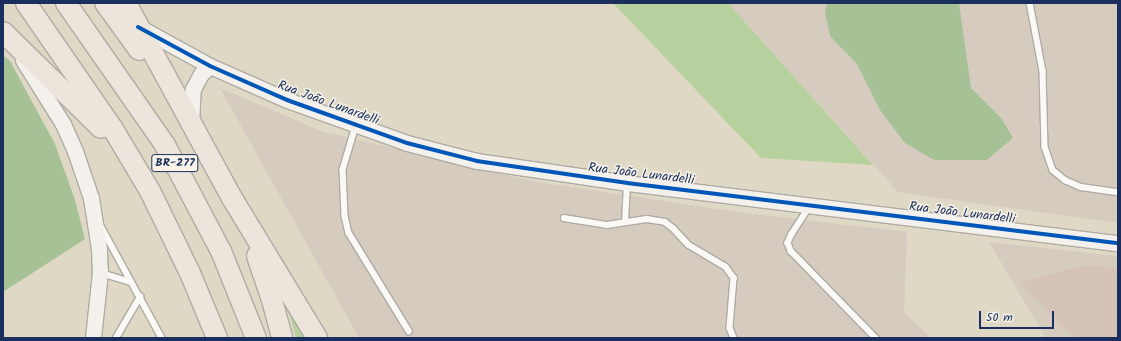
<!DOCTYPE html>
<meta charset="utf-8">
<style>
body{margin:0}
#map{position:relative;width:1121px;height:341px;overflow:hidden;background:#dfd8c5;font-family:Kalam,sans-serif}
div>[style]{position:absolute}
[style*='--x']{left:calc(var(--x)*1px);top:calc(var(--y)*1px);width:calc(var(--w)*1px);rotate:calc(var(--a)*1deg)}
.industrial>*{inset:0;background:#d6cbbf}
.green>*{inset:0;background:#b6d19e}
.forest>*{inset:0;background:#a6c195}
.building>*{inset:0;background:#d5c3b9}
.roads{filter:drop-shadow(1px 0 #aeaba4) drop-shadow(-1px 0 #aeaba4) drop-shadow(0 1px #aeaba4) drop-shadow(0 -1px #aeaba4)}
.lane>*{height:5.5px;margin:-2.75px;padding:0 2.75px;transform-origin:2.75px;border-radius:2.75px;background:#faf9f6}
.secondary>*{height:15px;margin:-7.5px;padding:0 7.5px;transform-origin:7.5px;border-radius:7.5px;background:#f4f1ec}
.highway>*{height:20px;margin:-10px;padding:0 10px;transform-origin:10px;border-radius:10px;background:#ede4db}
.cycleway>*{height:4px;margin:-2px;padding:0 2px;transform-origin:2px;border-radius:2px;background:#0057b8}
span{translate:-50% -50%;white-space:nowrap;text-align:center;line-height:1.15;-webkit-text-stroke:3px #f7f3e8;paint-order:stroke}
.shield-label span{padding:1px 3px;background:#f7f3e8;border:1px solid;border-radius:3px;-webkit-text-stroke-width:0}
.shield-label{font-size:12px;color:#1b2f5e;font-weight:700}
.street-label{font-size:13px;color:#1b2f5e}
.frame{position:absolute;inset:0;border:4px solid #1b2f5e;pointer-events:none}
.scale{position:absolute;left:979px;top:311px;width:75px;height:18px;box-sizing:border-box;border:2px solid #1b2f5e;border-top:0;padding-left:5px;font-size:12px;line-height:14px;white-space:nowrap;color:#1b2f5e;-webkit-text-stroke:3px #f7f3e8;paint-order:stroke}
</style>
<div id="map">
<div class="industrial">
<div style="clip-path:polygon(728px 3px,1118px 3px,1118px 223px,898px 192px)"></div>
<div style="clip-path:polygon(220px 88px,321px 131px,537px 182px,744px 213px,907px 232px,904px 312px,931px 338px,359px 338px)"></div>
<div style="clip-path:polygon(989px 242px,1118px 256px,1118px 338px,1046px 338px)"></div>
</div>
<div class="green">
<div style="clip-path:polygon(613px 3px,728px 3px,873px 165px,761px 158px)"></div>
<div style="clip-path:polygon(284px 294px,311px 338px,296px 338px)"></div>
</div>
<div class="forest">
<div style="clip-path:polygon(827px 3px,959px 3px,971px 88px,1001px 118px,1013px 138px,987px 160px,934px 160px,905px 143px,880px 110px,857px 64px,830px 36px,825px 12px)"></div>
<div style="clip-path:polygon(3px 55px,10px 61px,55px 144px,75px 200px,85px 239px,3px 292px)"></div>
</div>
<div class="building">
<div style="clip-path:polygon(1085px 265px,1118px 268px,1118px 338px,1074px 338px,1020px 282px)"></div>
</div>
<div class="roads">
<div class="lane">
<div style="--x:1030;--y:3;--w:69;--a:79.2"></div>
<div style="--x:1043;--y:71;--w:76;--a:88.5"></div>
<div style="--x:1045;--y:147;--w:24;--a:71"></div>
<div style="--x:1053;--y:170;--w:16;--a:40"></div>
<div style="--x:1065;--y:180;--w:17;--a:24"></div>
<div style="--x:1081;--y:187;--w:37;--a:8"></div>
<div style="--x:356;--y:126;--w:46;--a:106.5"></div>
<div style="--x:343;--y:170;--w:46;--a:87.5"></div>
<div style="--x:345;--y:216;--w:17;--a:77"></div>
<div style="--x:349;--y:233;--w:115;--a:58.5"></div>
<div style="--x:809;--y:208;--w:31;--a:123"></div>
<div style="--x:792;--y:234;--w:10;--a:114"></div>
<div style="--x:788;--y:243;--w:9;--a:69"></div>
<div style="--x:791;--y:251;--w:122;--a:45.7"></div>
<div style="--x:564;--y:218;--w:44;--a:9.2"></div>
<div style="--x:607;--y:225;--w:40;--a:-8.5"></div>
<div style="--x:647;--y:219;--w:18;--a:9"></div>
<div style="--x:665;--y:222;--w:10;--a:37"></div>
<div style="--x:673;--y:228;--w:23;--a:47"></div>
<div style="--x:689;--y:245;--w:43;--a:30.7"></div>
<div style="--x:726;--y:267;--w:14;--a:54"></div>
<div style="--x:734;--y:278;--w:50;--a:94.6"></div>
<div style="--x:730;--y:328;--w:11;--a:68"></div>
<div style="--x:625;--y:222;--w:38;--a:-87"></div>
<div style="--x:101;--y:226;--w:128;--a:61.4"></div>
<div style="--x:101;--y:273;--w:31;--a:17"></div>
<div style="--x:116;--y:338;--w:48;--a:-59.7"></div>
</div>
<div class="secondary">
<div style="--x:139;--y:27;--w:81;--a:28.8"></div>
<div style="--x:210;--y:66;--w:84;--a:23.8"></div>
<div style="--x:287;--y:100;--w:127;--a:19.7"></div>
<div style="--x:407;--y:143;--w:72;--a:14.4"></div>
<div style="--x:477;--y:161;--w:152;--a:8.3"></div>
<div style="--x:627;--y:183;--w:495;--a:7"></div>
<div style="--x:23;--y:60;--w:75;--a:58"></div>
<div style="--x:63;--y:124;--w:30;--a:66"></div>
<div style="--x:75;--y:151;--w:50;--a:71.2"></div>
<div style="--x:91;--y:198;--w:52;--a:81.1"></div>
<div style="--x:99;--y:249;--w:23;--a:88"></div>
<div style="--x:100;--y:272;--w:66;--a:96.1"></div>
<div style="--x:191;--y:123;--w:34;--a:-87"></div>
<div style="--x:193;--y:89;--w:17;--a:-62"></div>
<div style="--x:201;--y:74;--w:12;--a:-42"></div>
</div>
<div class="highway">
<div style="--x:26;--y:3;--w:153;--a:55.4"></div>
<div style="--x:113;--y:129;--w:72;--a:59.2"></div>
<div style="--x:150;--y:191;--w:91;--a:64"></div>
<div style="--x:190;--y:273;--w:70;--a:67.4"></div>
<div style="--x:66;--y:3;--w:173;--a:55.1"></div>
<div style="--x:165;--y:145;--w:120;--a:62.2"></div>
<div style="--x:221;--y:251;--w:94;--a:68.1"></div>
<div style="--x:105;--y:3;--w:58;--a:54.1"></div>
<div style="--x:126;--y:3;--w:222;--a:61.5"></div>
<div style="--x:232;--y:198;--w:164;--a:58.7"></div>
<div style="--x:3;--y:32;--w:137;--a:44.4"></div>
<div style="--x:257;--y:256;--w:46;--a:71.2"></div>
<div style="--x:272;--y:300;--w:39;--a:75"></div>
</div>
</div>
<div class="cycleway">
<div style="--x:138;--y:27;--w:82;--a:28.4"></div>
<div style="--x:210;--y:66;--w:84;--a:23.8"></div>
<div style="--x:287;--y:100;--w:127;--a:19.7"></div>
<div style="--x:407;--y:143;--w:72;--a:14.4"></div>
<div style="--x:477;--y:161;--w:152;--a:8.3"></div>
<div style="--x:627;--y:183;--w:495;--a:7"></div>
</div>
<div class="shield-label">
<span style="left:175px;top:163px">BR-277</span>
</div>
<div class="street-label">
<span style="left:328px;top:104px;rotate:20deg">Rua João Lunardelli</span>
<span style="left:641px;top:175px;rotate:7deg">Rua João Lunardelli</span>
<span style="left:962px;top:214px;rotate:7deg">Rua João Lunardelli</span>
</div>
<div class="frame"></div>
<div class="scale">50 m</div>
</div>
